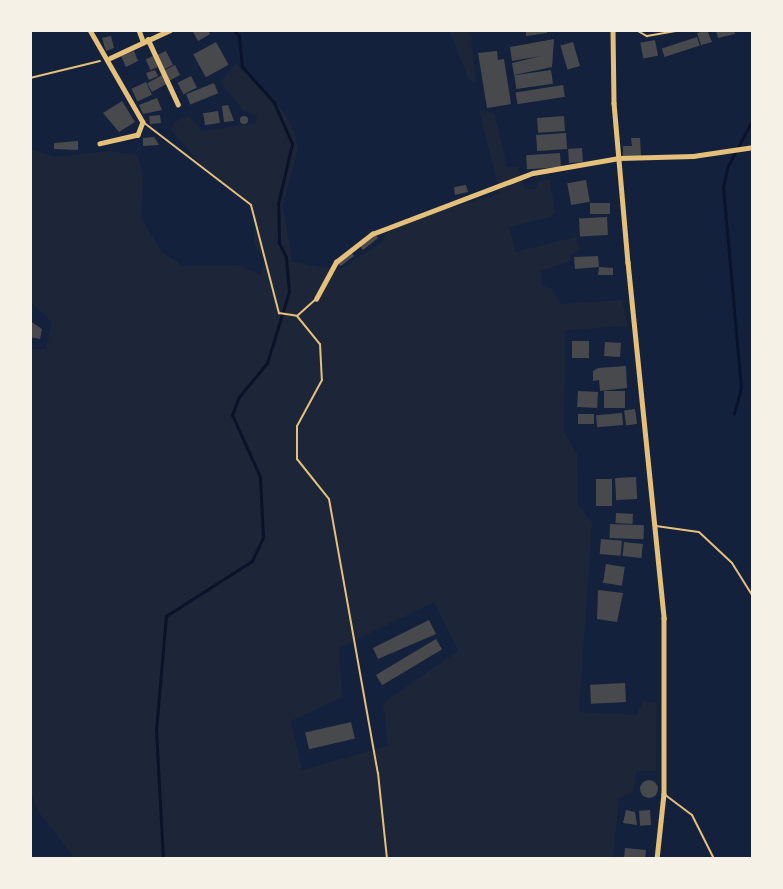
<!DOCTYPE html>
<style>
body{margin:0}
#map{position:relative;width:783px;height:889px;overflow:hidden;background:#14213d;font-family:"PT Sans",sans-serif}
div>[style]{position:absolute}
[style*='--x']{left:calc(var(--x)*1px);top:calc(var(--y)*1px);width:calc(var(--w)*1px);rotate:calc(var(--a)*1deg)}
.green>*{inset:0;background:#1d2539}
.stream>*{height:2.5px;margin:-1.25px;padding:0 1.25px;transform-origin:1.25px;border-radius:1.25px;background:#0b132b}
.building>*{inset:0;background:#48494c;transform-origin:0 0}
.round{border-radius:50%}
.path>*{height:2px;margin:-1px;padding:0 1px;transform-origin:1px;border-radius:1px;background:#e5c07b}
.service>*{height:2px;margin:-1px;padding:0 1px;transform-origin:1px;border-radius:1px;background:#e5c07b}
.minor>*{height:4.5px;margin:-2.25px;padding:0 2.25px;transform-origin:2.25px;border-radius:2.25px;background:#e5c07b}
span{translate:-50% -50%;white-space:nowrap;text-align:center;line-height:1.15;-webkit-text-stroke:5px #f6f1e7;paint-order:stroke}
.frame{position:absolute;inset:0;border:32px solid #f6f1e7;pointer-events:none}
</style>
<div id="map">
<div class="green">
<div style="clip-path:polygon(449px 30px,466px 30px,471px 36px,476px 83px,469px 80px)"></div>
<div style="clip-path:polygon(evenodd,236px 64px,284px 112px,295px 133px,298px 149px,283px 204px,292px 262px,340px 270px,383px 241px,385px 234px,419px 217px,500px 193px,479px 110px,494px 113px,507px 167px,518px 167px,525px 189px,536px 189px,538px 182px,550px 179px,555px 212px,551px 217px,509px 227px,516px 252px,576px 237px,580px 250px,570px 255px,570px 261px,541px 271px,542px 286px,552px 289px,561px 304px,622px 300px,628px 326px,565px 330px,564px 432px,577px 454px,578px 504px,592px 523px,579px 712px,636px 715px,644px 701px,657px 703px,656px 771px,637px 771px,633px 792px,619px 798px,613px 859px,75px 859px,38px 811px,30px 789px,30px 349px,46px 349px,52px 322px,30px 301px,30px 149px,55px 157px,110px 151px,138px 155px,143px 177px,141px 218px,162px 252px,183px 266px,239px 265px,260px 275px,265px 261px,254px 244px,255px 213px,240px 196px,213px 179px,171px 130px,174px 122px,189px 116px,202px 131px,256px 123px,257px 116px,243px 110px,220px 82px,236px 64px,434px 602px,458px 651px,383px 703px,388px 746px,302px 770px,291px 721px,342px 697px,339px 648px,434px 602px)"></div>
</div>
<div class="stream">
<div style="--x:734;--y:414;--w:27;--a:-75"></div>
<div style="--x:741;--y:388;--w:202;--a:-95.1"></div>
<div style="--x:723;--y:187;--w:22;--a:-77"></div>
<div style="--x:728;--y:166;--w:53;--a:-62"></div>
<div style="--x:163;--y:859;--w:129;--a:-93.1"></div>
<div style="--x:156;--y:730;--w:114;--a:-85"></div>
<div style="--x:166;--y:616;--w:102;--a:-32.6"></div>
<div style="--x:252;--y:561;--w:26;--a:-65"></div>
<div style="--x:263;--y:537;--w:60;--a:-92.9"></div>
<div style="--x:260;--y:477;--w:68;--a:-114.3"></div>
<div style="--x:232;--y:415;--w:19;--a:-69"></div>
<div style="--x:239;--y:397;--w:44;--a:-50.5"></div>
<div style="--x:267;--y:363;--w:74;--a:-72.8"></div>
<div style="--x:289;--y:292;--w:35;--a:-95"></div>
<div style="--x:286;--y:257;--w:16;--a:-117"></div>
<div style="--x:279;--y:243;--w:39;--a:-91"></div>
<div style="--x:278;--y:204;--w:62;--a:-76.9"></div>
<div style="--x:292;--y:144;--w:45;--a:-113.7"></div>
<div style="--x:274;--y:103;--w:48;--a:-131.6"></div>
<div style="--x:242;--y:67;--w:31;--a:-96"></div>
<div style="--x:239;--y:36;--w:8;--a:-135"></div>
</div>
<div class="building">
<div style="clip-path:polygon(192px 30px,208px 30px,210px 34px,198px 41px)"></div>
<div style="clip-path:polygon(526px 30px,547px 30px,547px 33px,526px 36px)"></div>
<div style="clip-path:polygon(707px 30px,712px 42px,701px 45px,697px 33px)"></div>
<div style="clip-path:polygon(716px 30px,734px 30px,735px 34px,718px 38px)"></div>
<div style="clip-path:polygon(111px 36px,114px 48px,106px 51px,102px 38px)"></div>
<div style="left:697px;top:37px;width:9px;height:37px;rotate:72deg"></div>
<div style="clip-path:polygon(554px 39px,552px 67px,514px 75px,512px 63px,541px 56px,512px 61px,510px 47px)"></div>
<div style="left:655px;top:40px;width:16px;height:15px;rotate:79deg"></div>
<div style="left:216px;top:42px;width:26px;height:26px;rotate:61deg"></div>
<div style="left:573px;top:42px;width:25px;height:13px;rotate:74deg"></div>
<div style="clip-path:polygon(134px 51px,138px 61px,126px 67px,121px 56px)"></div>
<div style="clip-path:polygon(166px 51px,173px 65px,163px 70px,157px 55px)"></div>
<div style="clip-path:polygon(497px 51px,498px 60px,504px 59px,511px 104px,487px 108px,478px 53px)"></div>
<div style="left:153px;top:56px;width:12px;height:8px;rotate:66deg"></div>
<div style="clip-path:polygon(175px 65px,180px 75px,169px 81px,165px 70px)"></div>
<div style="clip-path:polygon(155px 70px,158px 76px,149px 80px,146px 73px)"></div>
<div style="left:551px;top:70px;width:14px;height:37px;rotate:82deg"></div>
<div style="left:162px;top:75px;width:10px;height:17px;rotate:61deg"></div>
<div style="left:191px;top:76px;width:13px;height:15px;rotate:63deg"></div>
<div style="left:146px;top:82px;width:14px;height:16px;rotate:65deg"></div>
<div style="left:214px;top:83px;width:11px;height:30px;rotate:68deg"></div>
<div style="left:563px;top:85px;width:12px;height:48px;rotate:81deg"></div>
<div style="clip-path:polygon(157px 98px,162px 110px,143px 114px,139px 105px)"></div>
<div style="clip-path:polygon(122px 101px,135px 122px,119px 132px,103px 113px)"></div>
<div style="clip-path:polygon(228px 105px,234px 121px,224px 122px,222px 106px)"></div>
<div style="left:218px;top:111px;width:12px;height:15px;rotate:81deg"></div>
<div style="left:160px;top:115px;width:8px;height:11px;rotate:83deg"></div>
<div class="round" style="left:240px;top:116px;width:8px;height:8px"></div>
<div style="left:564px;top:116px;width:15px;height:27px;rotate:86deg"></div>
<div style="left:566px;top:133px;width:16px;height:30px;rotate:86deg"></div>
<div style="clip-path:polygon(154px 137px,159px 145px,143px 146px,143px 138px)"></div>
<div style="clip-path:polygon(631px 138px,640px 138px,641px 156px,623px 157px,623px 146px,632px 146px)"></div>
<div style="clip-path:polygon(78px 141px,78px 150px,54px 149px,54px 143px)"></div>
<div style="left:582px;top:148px;width:14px;height:14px;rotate:86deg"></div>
<div style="left:560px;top:153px;width:14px;height:34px;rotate:86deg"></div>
<div style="left:586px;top:180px;width:22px;height:19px;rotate:80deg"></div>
<div style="clip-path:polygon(466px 185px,468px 192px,455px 195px,454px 187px)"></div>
<div style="left:610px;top:203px;width:11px;height:20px;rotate:90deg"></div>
<div style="left:607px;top:217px;width:18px;height:28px;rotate:87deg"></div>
<div style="clip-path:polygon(375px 234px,378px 238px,363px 250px,359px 245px)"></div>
<div style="left:351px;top:252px;width:5px;height:17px;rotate:53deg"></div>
<div style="clip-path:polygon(598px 256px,599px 267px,613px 268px,613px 275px,598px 275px,599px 267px,575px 269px,574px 257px)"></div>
<div style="clip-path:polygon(30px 321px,42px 329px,40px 339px,30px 337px)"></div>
<div style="left:589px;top:341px;width:17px;height:17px;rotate:90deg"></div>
<div style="left:605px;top:342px;width:16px;height:14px;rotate:4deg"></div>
<div style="clip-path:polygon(626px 366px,627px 388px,600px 391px,599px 380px,593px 381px,593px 371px,598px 368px)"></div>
<div style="left:578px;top:391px;width:20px;height:16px;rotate:3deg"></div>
<div style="left:604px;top:391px;width:21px;height:17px"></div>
<div style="left:635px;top:409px;width:15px;height:11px;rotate:82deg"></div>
<div style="left:622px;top:413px;width:12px;height:26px;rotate:85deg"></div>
<div style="left:594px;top:414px;width:10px;height:16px;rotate:90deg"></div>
<div style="left:636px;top:477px;width:22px;height:21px;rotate:87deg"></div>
<div style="left:596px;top:479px;width:16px;height:27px"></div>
<div style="left:616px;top:513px;width:17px;height:10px;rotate:3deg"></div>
<div style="left:610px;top:524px;width:34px;height:14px;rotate:2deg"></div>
<div style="left:601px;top:539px;width:21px;height:15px;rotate:5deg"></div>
<div style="left:624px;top:542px;width:19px;height:14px;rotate:6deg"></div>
<div style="left:606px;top:564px;width:19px;height:19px;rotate:9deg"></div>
<div style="clip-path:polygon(598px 590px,623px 593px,617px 622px,597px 619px)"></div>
<div style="clip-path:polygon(429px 620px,436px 634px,378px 659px,373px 648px)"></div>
<div style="left:436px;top:639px;width:12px;height:70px;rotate:59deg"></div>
<div style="left:625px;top:683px;width:19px;height:35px;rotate:87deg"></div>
<div style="left:351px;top:722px;width:17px;height:47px;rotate:77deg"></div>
<div class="round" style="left:640px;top:780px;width:18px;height:18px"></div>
<div style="clip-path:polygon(626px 810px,635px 812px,637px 825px,623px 823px)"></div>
<div style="left:650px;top:810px;width:15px;height:11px;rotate:86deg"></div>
<div style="clip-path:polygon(625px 848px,646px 850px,645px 859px,624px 859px)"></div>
</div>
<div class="path">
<div style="--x:30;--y:78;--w:72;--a:-13.7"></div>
</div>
<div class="service">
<div style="--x:636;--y:30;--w:13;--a:29"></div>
<div style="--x:647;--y:36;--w:35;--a:-10"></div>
<div style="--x:143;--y:122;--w:136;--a:37.5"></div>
<div style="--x:251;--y:205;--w:112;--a:75.5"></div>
<div style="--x:279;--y:313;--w:18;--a:9"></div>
<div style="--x:297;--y:316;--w:24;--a:-42"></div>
<div style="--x:297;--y:316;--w:36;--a:51"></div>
<div style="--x:320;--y:344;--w:36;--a:87"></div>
<div style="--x:322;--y:380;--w:52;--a:118.5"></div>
<div style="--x:297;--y:426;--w:33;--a:90"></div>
<div style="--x:297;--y:459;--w:51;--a:51.3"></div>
<div style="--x:329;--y:499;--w:278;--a:79.9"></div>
<div style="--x:378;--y:773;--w:86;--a:84"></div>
<div style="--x:656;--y:526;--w:43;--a:7.9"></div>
<div style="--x:699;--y:532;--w:45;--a:43.2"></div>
<div style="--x:732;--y:563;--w:39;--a:58"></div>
<div style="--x:664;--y:794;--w:35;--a:37"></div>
<div style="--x:692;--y:815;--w:49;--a:63.4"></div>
</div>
<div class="minor">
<div style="--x:90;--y:30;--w:106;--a:60.1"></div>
<div style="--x:143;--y:122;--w:14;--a:111"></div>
<div style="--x:138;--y:135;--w:39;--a:167"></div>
<div style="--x:139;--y:30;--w:12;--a:70"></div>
<div style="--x:613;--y:30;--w:73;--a:89.2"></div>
<div style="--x:614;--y:103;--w:160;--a:85"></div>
<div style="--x:628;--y:262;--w:358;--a:84.2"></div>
<div style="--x:664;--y:618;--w:176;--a:90"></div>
<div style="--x:664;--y:794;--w:65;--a:96.1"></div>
<div style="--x:148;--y:39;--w:72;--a:65.2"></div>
<div style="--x:110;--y:58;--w:66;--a:-25"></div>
<div style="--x:316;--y:299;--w:42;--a:-61.6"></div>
<div style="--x:336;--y:262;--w:46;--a:-37.9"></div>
<div style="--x:372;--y:234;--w:172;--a:-20.8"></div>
<div style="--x:533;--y:173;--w:87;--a:-9.9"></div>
<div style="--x:619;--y:158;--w:74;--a:-1.5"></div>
<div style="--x:693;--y:156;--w:61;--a:-8.5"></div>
</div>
<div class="frame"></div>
</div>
